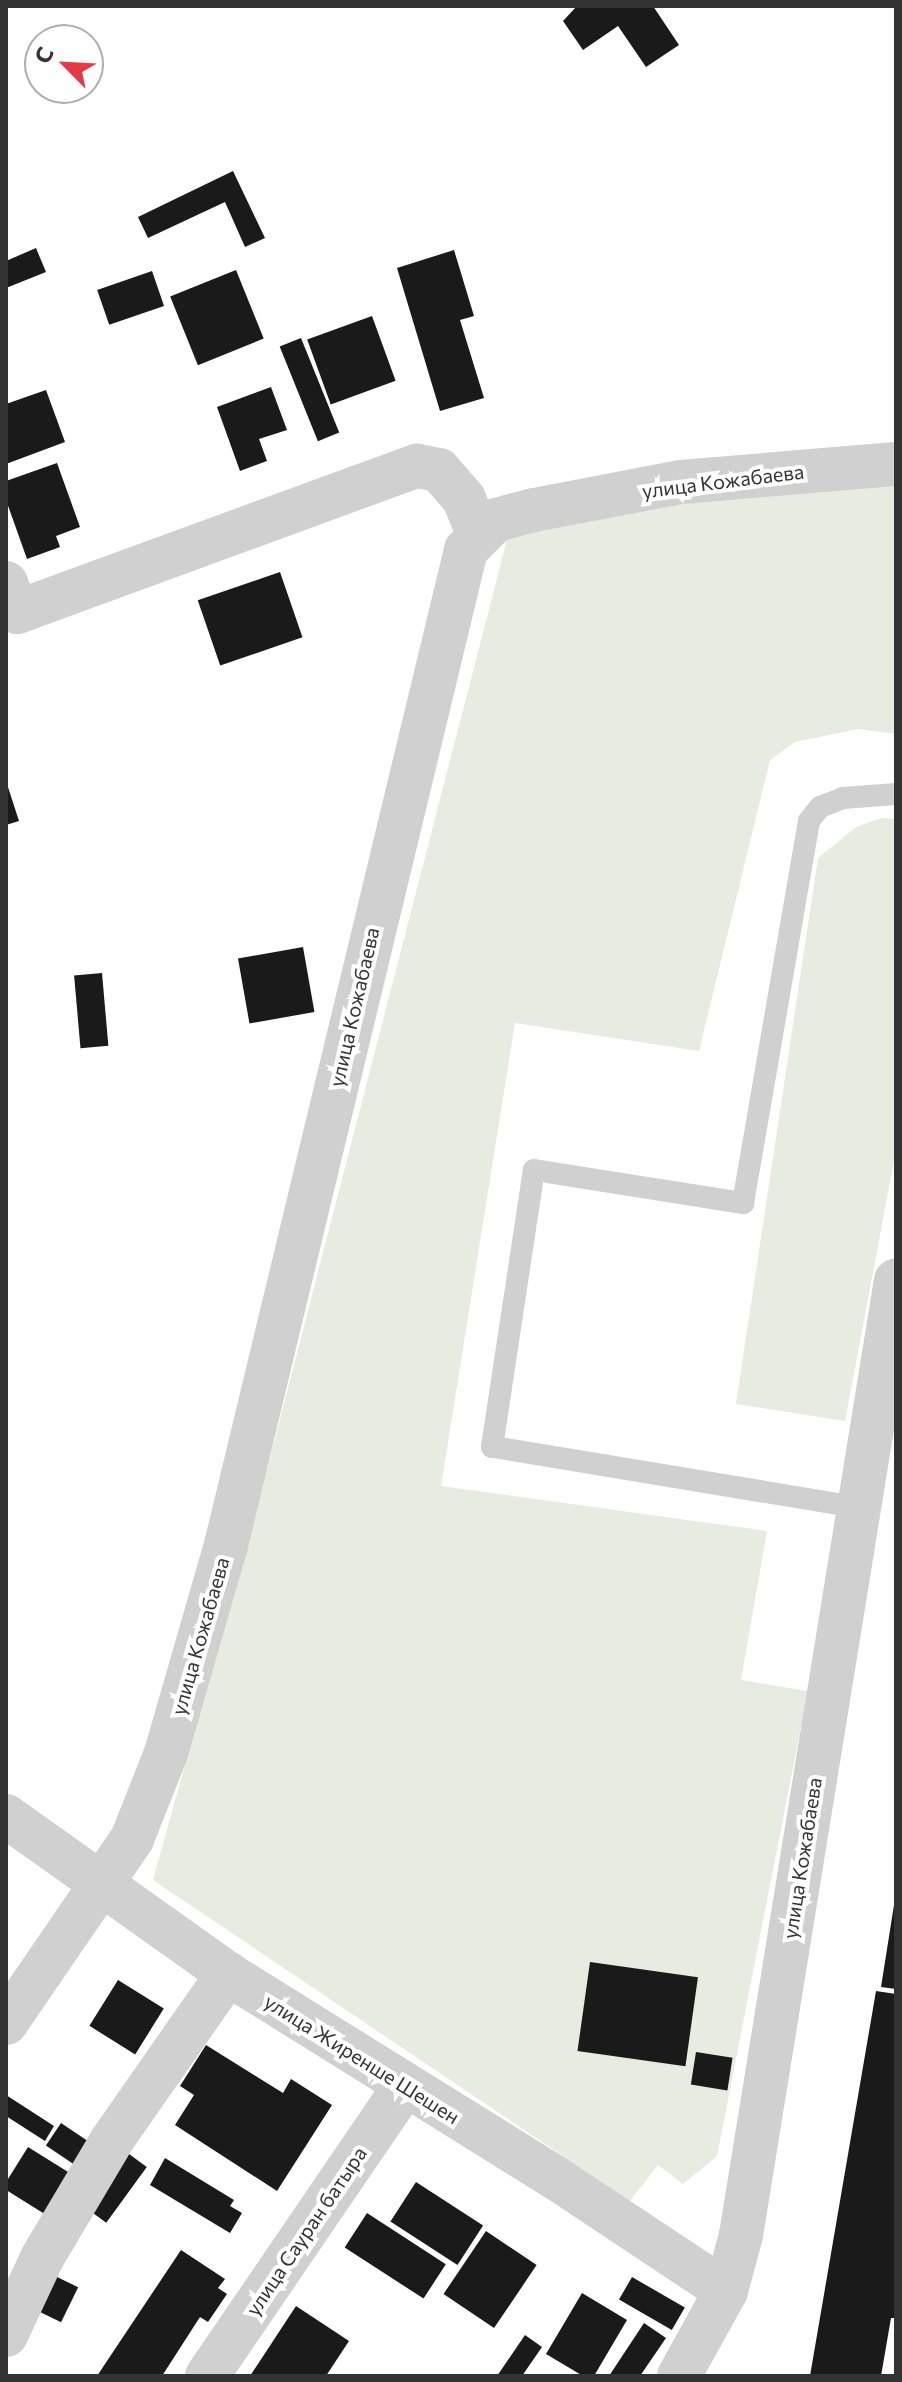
<!DOCTYPE html>
<meta charset="utf-8">
<style>
body{margin:0}
#map{position:relative;width:902px;height:2382px;overflow:hidden;background:#fff;font-family:Commissioner,sans-serif}
div>[style]{position:absolute}
[style*='--x']{left:calc(var(--x)*1px);top:calc(var(--y)*1px);width:calc(var(--w)*1px);rotate:calc(var(--a)*1deg)}
.green>*{inset:0;background:#e6ecdf}
.building>*{inset:0;background:#1a1a1a;transform-origin:0 0}
.lane>*{height:22px;margin:-11px;padding:0 11px;transform-origin:11px;border-radius:11px;background:#d0d0d0}
.street>*{height:44px;margin:-22px;padding:0 22px;transform-origin:22px;border-radius:22px;background:#d0d0d0}
span{translate:-50% -50%;white-space:nowrap;text-align:center;line-height:1.15;-webkit-text-stroke:8px #fff;paint-order:stroke}
.street-label{font-size:20px;color:#333}
.frame{position:absolute;inset:0;border:8px solid #333;pointer-events:none}
.north{position:absolute;left:24px;top:24px;width:80px;height:80px;box-sizing:border-box;background:#fff;border:2px solid #adadad;border-radius:50%;rotate:294deg;font-size:22px;font-weight:700;line-height:32px;text-align:center;color:#333}
.north::after{content:'';display:block;margin:auto;width:28px;height:36px;background:#e63946;clip-path:polygon(50% 0,100% 100%,50% 72%,0 100%)}
</style>
<div id="map">
<div class="green">
<div style="clip-path:polygon(864px 473px,896px 475px,896px 734px,858px 729px,795px 742px,770px 760px,699px 1051px,515px 1023px,441px 1486px,767px 1531px,741px 1680px,808px 1691px,717px 2156px,683px 2184px,658px 2165px,630px 2201px,153px 1880px,270px 1458px,510px 528px)"></div>
<div style="clip-path:polygon(881px 818px,896px 819px,896px 1150px,845px 1421px,736px 1404px,818px 858px,856px 827px)"></div>
</div>
<div class="building">
<div style="clip-path:polygon(577px 6px,653px 6px,679px 45px,646px 67px,618px 26px,583px 50px,563px 21px)"></div>
<div style="clip-path:polygon(233px 171px,265px 238px,245px 247px,225px 202px,148px 238px,138px 217px)"></div>
<div style="clip-path:polygon(36px 248px,46px 272px,6px 288px,6px 261px)"></div>
<div style="clip-path:polygon(454px 250px,474px 316px,460px 320px,484px 398px,440px 411px,397px 268px)"></div>
<div style="left:236px;top:270px;width:74px;height:71px;rotate:68deg"></div>
<div style="left:152px;top:271px;width:37px;height:58px;rotate:71deg"></div>
<div style="left:372px;top:316px;width:69px;height:69px;rotate:70deg"></div>
<div style="left:301px;top:338px;width:102px;height:23px;rotate:68deg"></div>
<div style="clip-path:polygon(271px 387px,287px 430px,259px 439px,267px 461px,240px 471px,217px 407px)"></div>
<div style="clip-path:polygon(46px 390px,65px 442px,6px 464px,6px 404px)"></div>
<div style="clip-path:polygon(57px 463px,80px 527px,56px 536px,60px 547px,27px 559px,6px 500px,6px 481px)"></div>
<div style="left:280px;top:572px;width:69px;height:87px;rotate:71deg"></div>
<div style="clip-path:polygon(6px 781px,19px 821px,6px 825px)"></div>
<div style="left:303px;top:947px;width:66px;height:66px;rotate:80deg"></div>
<div style="left:102px;top:973px;width:73px;height:28px;rotate:85deg"></div>
<div style="clip-path:polygon(894px 1905px,896px 1905px,896px 1989px,881px 1987px)"></div>
<div style="left:590px;top:1962px;width:109px;height:90px;rotate:8deg"></div>
<div style="left:118px;top:1980px;width:54px;height:54px;rotate:32deg"></div>
<div style="clip-path:polygon(876px 1991px,896px 1994px,896px 2318px,891px 2318px,881px 2376px,810px 2376px)"></div>
<div style="clip-path:polygon(206px 2045px,283px 2093px,291px 2079px,332px 2105px,277px 2191px,175px 2125px,194px 2095px,180px 2086px)"></div>
<div style="left:696px;top:2052px;width:37px;height:33px;rotate:9deg"></div>
<div style="clip-path:polygon(6px 2095px,54px 2126px,45px 2141px,6px 2116px)"></div>
<div style="left:61px;top:2123px;width:48px;height:27px;rotate:34deg"></div>
<div style="left:28px;top:2147px;width:52px;height:48px;rotate:32deg"></div>
<div style="left:129px;top:2154px;width:22px;height:69px;rotate:36deg"></div>
<div style="clip-path:polygon(165px 2158px,234px 2200px,230px 2206px,242px 2213px,230px 2233px,150px 2185px)"></div>
<div style="left:416px;top:2182px;width:80px;height:47px;rotate:33deg"></div>
<div style="left:367px;top:2213px;width:94px;height:41px;rotate:33deg"></div>
<div style="left:486px;top:2231px;width:61px;height:76px;rotate:34deg"></div>
<div style="clip-path:polygon(181px 2250px,225px 2279px,218px 2288px,227px 2294px,208px 2322px,200px 2317px,162px 2376px,97px 2376px)"></div>
<div style="left:53px;top:2275px;width:28px;height:39px;rotate:26deg"></div>
<div style="left:632px;top:2277px;width:61px;height:26px;rotate:30deg"></div>
<div style="clip-path:polygon(582px 2293px,627px 2320px,594px 2376px,583px 2376px,546px 2354px)"></div>
<div style="clip-path:polygon(296px 2306px,349px 2341px,326px 2376px,250px 2376px)"></div>
<div style="clip-path:polygon(644px 2323px,666px 2338px,640px 2376px,609px 2376px)"></div>
<div style="clip-path:polygon(525px 2335px,542px 2347px,522px 2376px,497px 2376px)"></div>
</div>
<div class="lane">
<div style="--x:856;--y:1507;--w:369;--a:-170.6"></div>
<div style="--x:492;--y:1447;--w:280;--a:-81.4"></div>
<div style="--x:534;--y:1170;--w:212;--a:9"></div>
<div style="--x:743;--y:1203;--w:388;--a:-80.2"></div>
<div style="--x:809;--y:821;--w:18;--a:-52"></div>
<div style="--x:820;--y:807;--w:25;--a:-21"></div>
<div style="--x:843;--y:798;--w:53;--a:-4.3"></div>
</div>
<div class="street">
<div style="--x:6;--y:583;--w:31;--a:69"></div>
<div style="--x:17;--y:612;--w:426;--a:-20.1"></div>
<div style="--x:417;--y:466;--w:22;--a:10"></div>
<div style="--x:439;--y:470;--w:38;--a:49"></div>
<div style="--x:464;--y:499;--w:37;--a:68"></div>
<div style="--x:6;--y:1816;--w:272;--a:35.4"></div>
<div style="--x:228;--y:1974;--w:386;--a:31.9"></div>
<div style="--x:556;--y:2178;--w:204;--a:33.6"></div>
<div style="--x:6;--y:2023;--w:223;--a:-55.6"></div>
<div style="--x:132;--y:1839;--w:92;--a:-68.4"></div>
<div style="--x:166;--y:1753;--w:216;--a:-73.9"></div>
<div style="--x:226;--y:1545;--w:1024;--a:-76.44"></div>
<div style="--x:466;--y:550;--w:42;--a:-45"></div>
<div style="--x:496;--y:520;--w:39;--a:-15"></div>
<div style="--x:534;--y:510;--w:150;--a:-10.8"></div>
<div style="--x:681;--y:482;--w:216;--a:-4.8"></div>
<div style="--x:6;--y:2335;--w:85;--a:-64.9"></div>
<div style="--x:42;--y:2258;--w:137;--a:-59.3"></div>
<div style="--x:112;--y:2140;--w:203;--a:-55.1"></div>
<div style="--x:207;--y:2376;--w:350;--a:-55.7"></div>
<div style="--x:679;--y:2376;--w:97;--a:-61.1"></div>
<div style="--x:726;--y:2291;--w:58;--a:-75"></div>
<div style="--x:741;--y:2235;--w:967;--a:-80.78"></div>
</div>
<div class="street-label">
<span style="left:723px;top:481px;rotate:-7deg">улица Кожабаева</span>
<span style="left:354px;top:1007px;rotate:-77deg">улица Кожабаева</span>
<span style="left:200px;top:1636px;rotate:-74deg">улица Кожабаева</span>
<span style="left:802px;top:1858px;rotate:-81deg">улица Кожабаева</span>
<span style="left:362px;top:2059px;rotate:32deg">улица Жиренше Шешен</span>
<span style="left:306px;top:2231px;rotate:-56deg">улица Сауран батыра</span>
</div>
<div class="frame"></div>
<div class="north">С</div>
</div>
